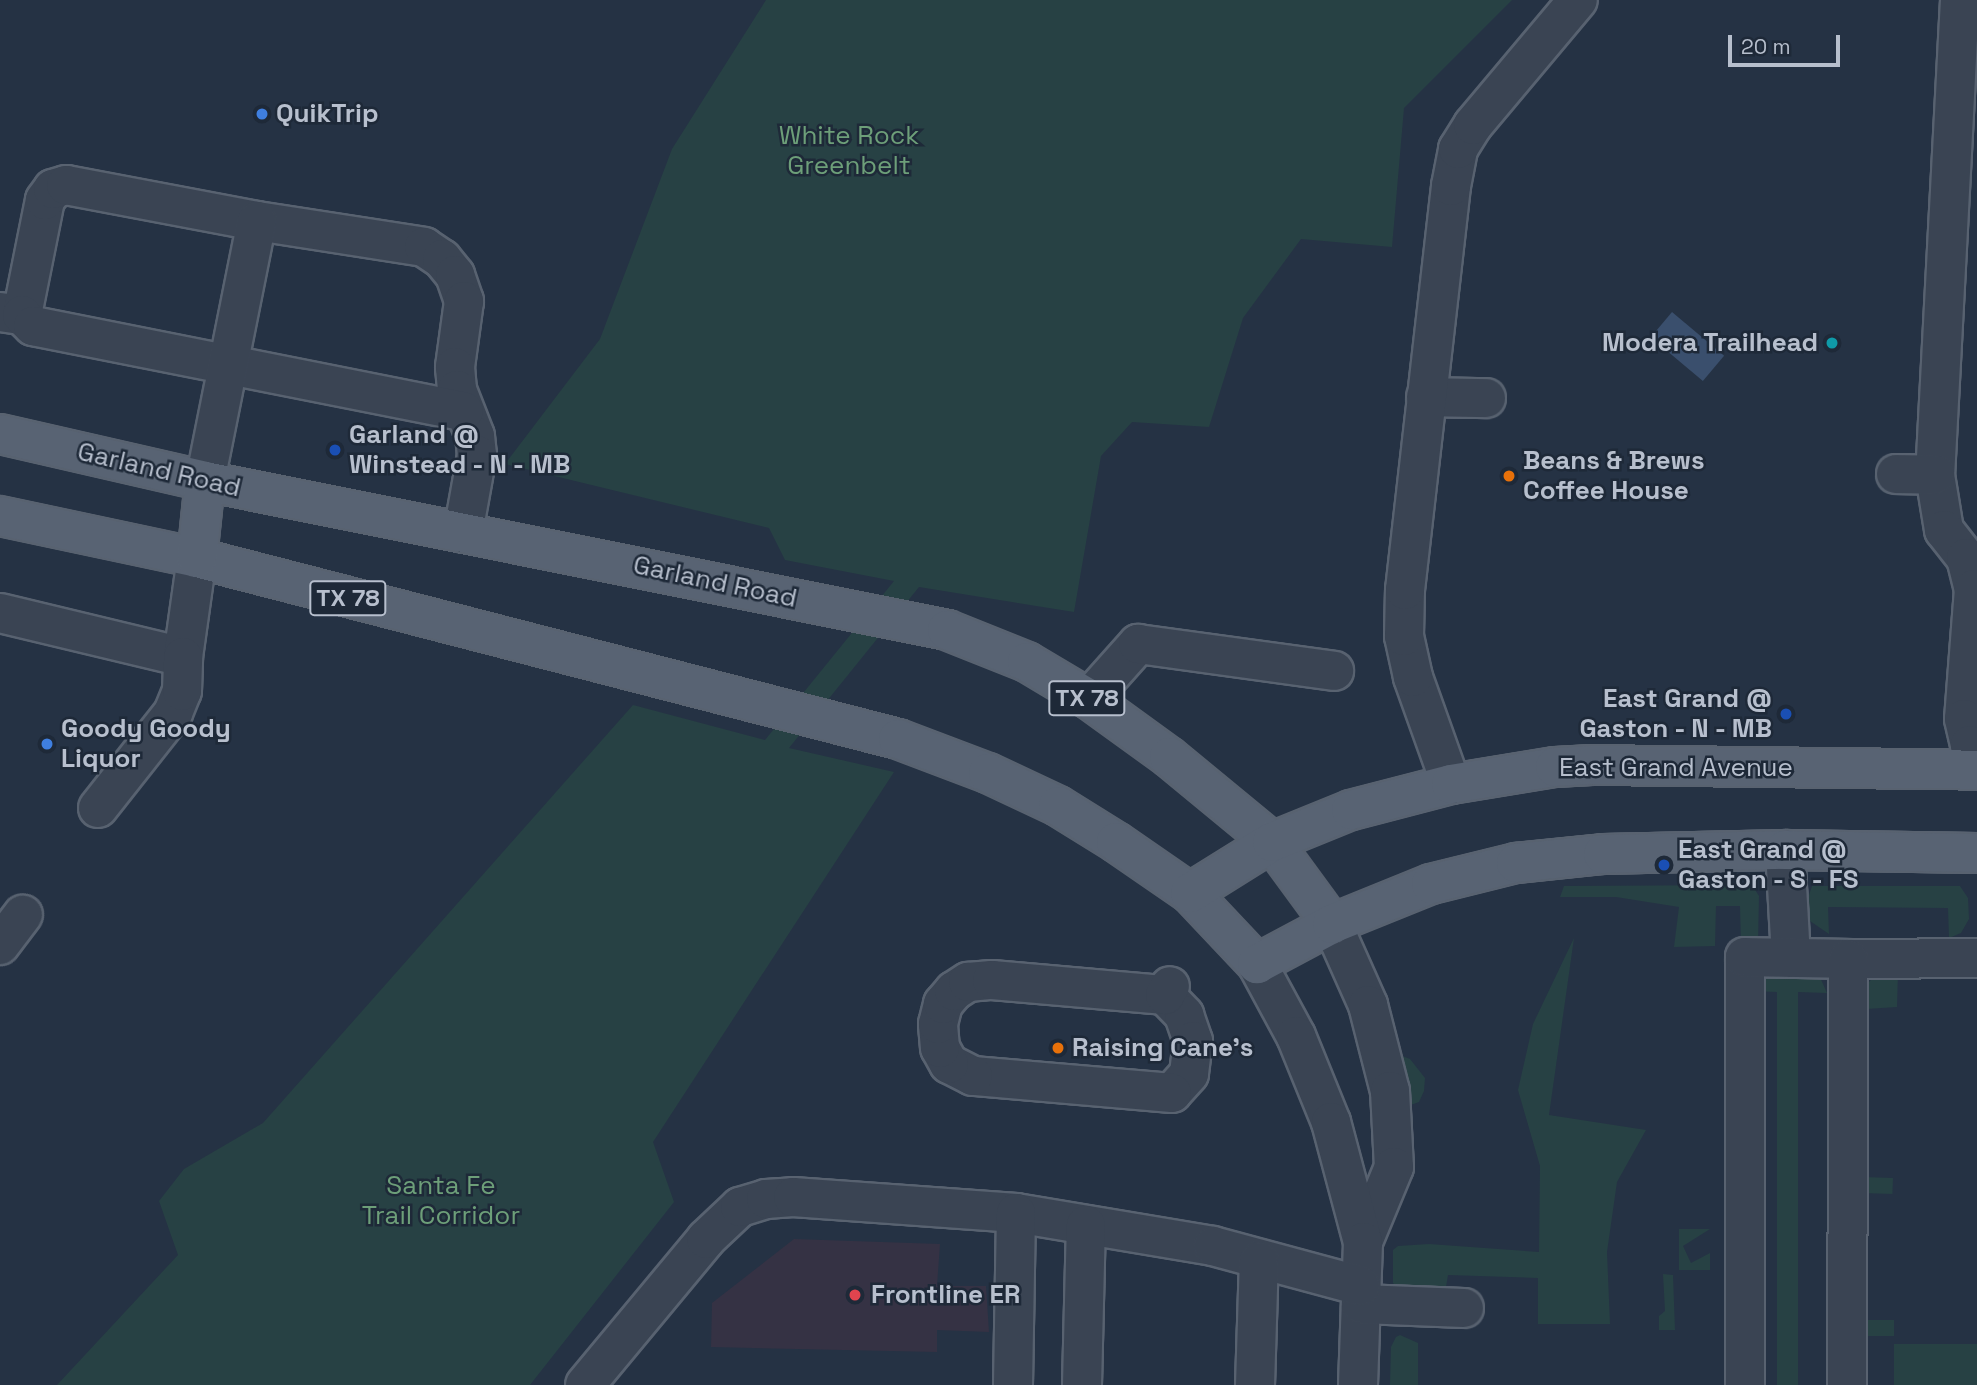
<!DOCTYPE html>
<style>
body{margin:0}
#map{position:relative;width:1977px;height:1385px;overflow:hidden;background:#253244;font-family:"Space Grotesk",sans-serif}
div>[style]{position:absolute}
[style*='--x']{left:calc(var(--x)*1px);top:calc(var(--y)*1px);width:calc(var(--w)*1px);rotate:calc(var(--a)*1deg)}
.medical>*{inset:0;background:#353244}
.green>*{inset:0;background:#274144;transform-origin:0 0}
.water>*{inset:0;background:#3a4f6d;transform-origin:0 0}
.roads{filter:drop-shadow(2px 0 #586270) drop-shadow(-2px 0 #586270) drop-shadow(0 2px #586270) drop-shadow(0 -2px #586270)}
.minor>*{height:38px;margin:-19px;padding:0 19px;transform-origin:19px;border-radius:19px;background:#3a4453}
.major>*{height:38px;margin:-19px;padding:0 19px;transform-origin:19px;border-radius:19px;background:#586373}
.dots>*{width:19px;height:19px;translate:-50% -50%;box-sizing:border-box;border:4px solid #1e2938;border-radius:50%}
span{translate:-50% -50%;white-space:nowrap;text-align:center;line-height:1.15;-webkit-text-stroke:5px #1e2938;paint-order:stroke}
.shield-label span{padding:2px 5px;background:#1e2938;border:2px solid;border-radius:5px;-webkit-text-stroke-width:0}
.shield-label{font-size:24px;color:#b7bfcd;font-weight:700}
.poi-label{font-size:26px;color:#b7bfcd;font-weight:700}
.left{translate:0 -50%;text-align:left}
.right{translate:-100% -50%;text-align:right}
.park-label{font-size:26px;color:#6d9f79}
.street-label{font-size:26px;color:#b7bfcd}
.scale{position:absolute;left:1728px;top:35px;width:112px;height:32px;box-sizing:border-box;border:4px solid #b7bfcd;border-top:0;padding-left:9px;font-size:21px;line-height:24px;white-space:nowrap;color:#b7bfcd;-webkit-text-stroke:5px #1e2938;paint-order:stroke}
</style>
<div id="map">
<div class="medical">
<div style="clip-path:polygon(794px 1239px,940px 1244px,937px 1286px,986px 1286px,989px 1332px,937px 1330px,937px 1352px,711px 1347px,712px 1303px)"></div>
</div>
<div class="green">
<div style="clip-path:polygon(766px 0,1512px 0,1404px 108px,1392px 247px,1301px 239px,1243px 318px,1209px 427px,1132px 422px,1101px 456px,1074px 612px,919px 587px,789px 748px,894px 772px,653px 1142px,674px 1202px,530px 1385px,57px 1385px,178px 1255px,159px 1201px,184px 1169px,263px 1123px,633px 705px,765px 740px,894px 581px,785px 560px,769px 528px,505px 464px,600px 339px,672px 149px)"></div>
<div style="clip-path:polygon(1752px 885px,1759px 896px,1758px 944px,1741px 944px,1740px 906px,1716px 906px,1715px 946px,1674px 947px,1679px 907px,1616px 897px,1560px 897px,1564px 886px)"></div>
<div style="clip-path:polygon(1812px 886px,1960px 886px,1968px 898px,1969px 919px,1961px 933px,1949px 938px,1948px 908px,1828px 907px,1829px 934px,1810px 921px,1808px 898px)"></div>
<div style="clip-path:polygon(1574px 938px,1549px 1115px,1646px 1130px,1617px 1182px,1607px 1252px,1610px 1324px,1538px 1324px,1538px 1278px,1448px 1275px,1445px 1293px,1397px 1287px,1393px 1283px,1393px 1250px,1398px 1246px,1429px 1244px,1539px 1252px,1540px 1166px,1518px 1090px,1533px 1024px)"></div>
<div style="clip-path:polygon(1898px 973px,1897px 1007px,1866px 1009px,1865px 989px,1868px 983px,1874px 977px)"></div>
<div style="clip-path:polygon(1760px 974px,1819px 975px,1827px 993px,1798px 992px,1798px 1385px,1777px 1385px,1777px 992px,1751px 991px)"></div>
<div style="clip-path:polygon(1402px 1056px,1410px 1059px,1425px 1078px,1424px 1091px,1419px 1102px,1408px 1106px,1391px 1057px)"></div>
<div style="left:1863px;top:1177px;width:30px;height:16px;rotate:2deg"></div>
<div style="clip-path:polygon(1679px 1229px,1710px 1229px,1683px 1246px,1691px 1263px,1710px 1253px,1710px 1270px,1679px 1270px)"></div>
<div style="clip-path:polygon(1663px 1274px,1673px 1275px,1675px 1330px,1659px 1330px,1659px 1316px,1665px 1311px)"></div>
<div style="left:1864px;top:1320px;width:30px;height:16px"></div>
<div style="clip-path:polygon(1400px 1335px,1418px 1343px,1418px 1385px,1390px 1385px,1391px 1347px,1396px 1337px)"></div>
<div style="left:1894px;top:1344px;width:83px;height:41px"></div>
</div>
<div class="water">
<div style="left:1672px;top:312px;width:68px;height:33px;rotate:40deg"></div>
</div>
<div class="roads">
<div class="minor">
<div style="--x:1960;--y:0;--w:476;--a:93"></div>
<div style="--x:1935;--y:475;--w:56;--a:80.7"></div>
<div style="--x:1944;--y:530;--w:36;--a:52"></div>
<div style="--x:1966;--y:558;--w:32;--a:76"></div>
<div style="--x:1974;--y:589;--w:130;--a:94.4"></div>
<div style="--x:1964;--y:719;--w:27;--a:77"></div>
<div style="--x:1970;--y:745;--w:14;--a:60"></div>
<div style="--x:0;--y:312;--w:22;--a:8"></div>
<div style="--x:22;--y:315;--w:117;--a:-78.7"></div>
<div style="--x:45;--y:200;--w:14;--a:-54"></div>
<div style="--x:53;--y:189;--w:14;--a:-17"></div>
<div style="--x:66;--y:185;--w:194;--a:10.7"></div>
<div style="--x:257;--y:221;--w:169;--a:8.8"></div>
<div style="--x:424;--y:247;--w:22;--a:34"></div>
<div style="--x:442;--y:259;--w:21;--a:51"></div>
<div style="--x:455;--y:275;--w:28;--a:71"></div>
<div style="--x:464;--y:301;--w:67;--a:97.8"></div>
<div style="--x:455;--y:367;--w:23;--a:85"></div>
<div style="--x:457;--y:390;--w:49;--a:68.6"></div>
<div style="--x:475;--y:436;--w:19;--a:84"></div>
<div style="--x:477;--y:455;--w:79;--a:100.2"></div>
<div style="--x:22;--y:315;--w:16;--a:45"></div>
<div style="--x:33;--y:326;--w:439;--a:11.2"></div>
<div style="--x:1426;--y:397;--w:60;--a:1"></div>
<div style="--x:1896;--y:474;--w:39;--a:1"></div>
<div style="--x:205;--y:481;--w:265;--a:-78.7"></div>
<div style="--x:0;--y:613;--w:188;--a:13.5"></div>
<div style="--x:183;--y:657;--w:100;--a:-82"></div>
<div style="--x:1089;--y:699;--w:74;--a:-48.3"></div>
<div style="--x:1138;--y:644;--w:198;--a:7.8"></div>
<div style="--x:1451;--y:784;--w:114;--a:-109.6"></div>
<div style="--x:1413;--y:677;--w:42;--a:-102.4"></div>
<div style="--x:1404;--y:636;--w:46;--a:-88.8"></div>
<div style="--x:1405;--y:590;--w:407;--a:-83.5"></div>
<div style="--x:1451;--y:186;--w:38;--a:-79"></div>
<div style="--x:1458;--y:149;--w:28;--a:-58"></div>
<div style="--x:1473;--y:125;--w:163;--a:-50"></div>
<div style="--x:98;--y:808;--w:121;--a:-51.7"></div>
<div style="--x:173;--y:713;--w:24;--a:-68"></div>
<div style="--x:182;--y:691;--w:34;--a:-88"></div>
<div style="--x:1785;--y:850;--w:108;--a:86.8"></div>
<div style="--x:1332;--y:924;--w:89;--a:66"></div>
<div style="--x:1368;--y:1005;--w:89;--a:75.7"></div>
<div style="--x:1390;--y:1091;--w:76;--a:87"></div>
<div style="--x:1394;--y:1167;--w:81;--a:112.5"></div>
<div style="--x:0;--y:945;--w:38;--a:-53"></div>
<div style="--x:1848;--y:959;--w:129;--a:-0.4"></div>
<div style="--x:1257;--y:964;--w:82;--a:61.6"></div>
<div style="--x:1296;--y:1036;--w:93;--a:67.9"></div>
<div style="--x:1331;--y:1122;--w:124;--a:75.1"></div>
<div style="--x:1363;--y:1242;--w:143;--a:92"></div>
<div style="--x:1165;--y:995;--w:28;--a:46"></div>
<div style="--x:1184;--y:1015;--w:28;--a:71"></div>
<div style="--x:1193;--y:1041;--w:33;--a:97"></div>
<div style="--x:1189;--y:1074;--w:25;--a:132"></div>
<div style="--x:1172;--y:1093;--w:200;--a:-175.1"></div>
<div style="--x:973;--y:1076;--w:27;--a:-153"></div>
<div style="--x:949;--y:1064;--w:18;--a:-119"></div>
<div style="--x:940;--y:1048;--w:24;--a:-95"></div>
<div style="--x:938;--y:1024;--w:21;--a:-76"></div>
<div style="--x:943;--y:1004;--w:17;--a:-50"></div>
<div style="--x:954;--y:991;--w:17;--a:-33"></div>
<div style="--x:968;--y:982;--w:24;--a:-5"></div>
<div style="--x:992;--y:980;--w:174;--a:5"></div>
<div style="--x:1165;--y:995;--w:10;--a:-61"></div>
<div style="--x:1361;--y:1304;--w:103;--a:2.2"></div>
<div style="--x:585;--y:1385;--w:190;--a:-50.3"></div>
<div style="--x:706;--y:1239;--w:47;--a:-43.3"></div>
<div style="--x:740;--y:1207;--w:27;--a:-17"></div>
<div style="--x:766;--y:1199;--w:27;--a:-4"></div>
<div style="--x:793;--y:1197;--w:224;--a:4.1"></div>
<div style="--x:1016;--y:1213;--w:200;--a:9.5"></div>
<div style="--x:1213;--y:1246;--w:153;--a:15.1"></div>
<div style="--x:1013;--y:1385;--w:172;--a:-89"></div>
<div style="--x:1082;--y:1385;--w:160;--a:-88.6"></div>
<div style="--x:1255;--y:1385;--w:124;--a:-88.2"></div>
<div style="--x:1745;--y:1385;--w:428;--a:-90"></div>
<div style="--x:1745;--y:957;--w:103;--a:1.1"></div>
<div style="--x:1848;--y:959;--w:426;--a:90.1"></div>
</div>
<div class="major">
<div style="--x:0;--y:434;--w:210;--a:12.9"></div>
<div style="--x:205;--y:481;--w:757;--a:11.35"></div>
<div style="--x:947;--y:630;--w:86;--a:21.8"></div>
<div style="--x:1027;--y:662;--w:72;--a:30.8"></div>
<div style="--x:1089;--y:699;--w:99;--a:35.9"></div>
<div style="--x:1169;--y:757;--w:134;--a:39.5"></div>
<div style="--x:1272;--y:842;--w:102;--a:53.8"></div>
<div style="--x:0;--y:516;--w:201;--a:12"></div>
<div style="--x:197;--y:558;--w:724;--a:14.48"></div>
<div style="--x:898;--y:739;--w:96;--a:20.7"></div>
<div style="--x:988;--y:773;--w:77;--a:25.2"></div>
<div style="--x:1058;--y:806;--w:68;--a:31.8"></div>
<div style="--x:1116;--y:842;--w:90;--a:34.6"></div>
<div style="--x:1190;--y:893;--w:98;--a:46.7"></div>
<div style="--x:1257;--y:964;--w:85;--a:-28.1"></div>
<div style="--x:1332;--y:924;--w:107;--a:-22"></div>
<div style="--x:1431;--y:884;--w:88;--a:-13.9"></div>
<div style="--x:1516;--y:863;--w:87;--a:-5.9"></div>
<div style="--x:1603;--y:854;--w:182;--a:-1.3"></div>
<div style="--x:1785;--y:850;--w:192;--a:0.9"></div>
<div style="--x:197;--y:558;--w:77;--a:-84.1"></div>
<div style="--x:1190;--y:893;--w:97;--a:-31.9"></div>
<div style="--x:1272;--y:842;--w:85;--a:-22.1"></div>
<div style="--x:1351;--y:810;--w:103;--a:-14.6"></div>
<div style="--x:1451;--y:784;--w:105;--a:-9.3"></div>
<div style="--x:1555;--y:767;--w:37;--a:-3"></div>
<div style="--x:1592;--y:765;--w:385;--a:0.7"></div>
</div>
</div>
<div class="dots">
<div style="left:262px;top:114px;background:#3f7fe0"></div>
<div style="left:1832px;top:343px;background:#0f9aa8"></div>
<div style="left:335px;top:450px;background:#1a4fb4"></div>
<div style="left:1509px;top:476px;background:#e8710a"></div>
<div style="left:1786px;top:714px;background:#1a4fb4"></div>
<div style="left:47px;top:744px;background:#3f7fe0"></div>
<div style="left:1664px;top:865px;background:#1a4fb4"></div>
<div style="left:1058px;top:1048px;background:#e8710a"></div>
<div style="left:855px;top:1295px;background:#e0444e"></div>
</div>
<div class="shield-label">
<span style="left:348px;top:598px">TX 78</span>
<span style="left:1087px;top:698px">TX 78</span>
</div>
<div class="poi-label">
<span class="left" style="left:276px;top:114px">QuikTrip</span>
<span class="right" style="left:1818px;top:343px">Modera Trailhead</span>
<span class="left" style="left:349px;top:450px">Garland @<br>Winstead - N - MB</span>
<span class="left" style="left:1523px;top:476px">Beans &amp; Brews<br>Coffee House</span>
<span class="right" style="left:1772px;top:714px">East Grand @<br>Gaston - N - MB</span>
<span class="left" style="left:61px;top:744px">Goody Goody<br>Liquor</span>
<span class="left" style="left:1678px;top:865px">East Grand @<br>Gaston - S - FS</span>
<span class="left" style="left:1072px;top:1048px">Raising Cane's</span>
<span class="left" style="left:871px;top:1295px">Frontline ER</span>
</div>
<div class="park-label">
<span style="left:849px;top:151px">White Rock<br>Greenbelt</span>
<span style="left:441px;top:1201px">Santa Fe<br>Trail Corridor</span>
</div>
<div class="street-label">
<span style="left:159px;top:470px;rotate:13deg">Garland Road</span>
<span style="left:715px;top:582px;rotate:12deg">Garland Road</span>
<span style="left:1676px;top:768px">East Grand Avenue</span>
</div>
<div class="scale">20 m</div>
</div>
